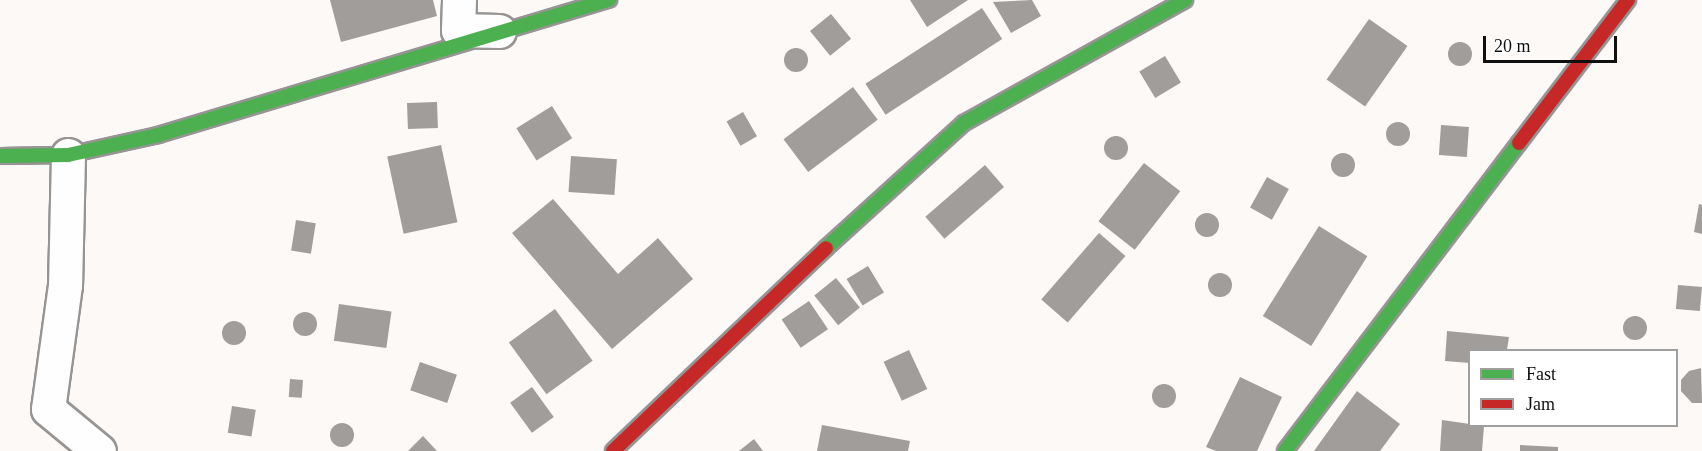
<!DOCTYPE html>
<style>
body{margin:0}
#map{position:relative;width:1702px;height:451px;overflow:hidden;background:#fcf9f6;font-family:"Times New Roman",serif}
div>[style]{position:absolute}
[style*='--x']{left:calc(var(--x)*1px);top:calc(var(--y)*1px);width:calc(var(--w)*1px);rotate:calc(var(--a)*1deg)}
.building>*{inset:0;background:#a09d9b;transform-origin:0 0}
.round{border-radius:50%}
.roads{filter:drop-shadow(2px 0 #969594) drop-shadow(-2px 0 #969594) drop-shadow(0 2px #969594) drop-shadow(0 -2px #969594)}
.street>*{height:33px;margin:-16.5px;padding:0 16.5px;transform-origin:16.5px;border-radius:16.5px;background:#fffefe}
.fast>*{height:14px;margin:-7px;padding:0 7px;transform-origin:7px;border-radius:7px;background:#4caf50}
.jam>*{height:14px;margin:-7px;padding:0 7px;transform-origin:7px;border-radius:7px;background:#c62828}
span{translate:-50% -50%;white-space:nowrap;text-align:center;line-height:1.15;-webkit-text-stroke:6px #fff;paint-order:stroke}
.legend{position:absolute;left:1468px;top:349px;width:210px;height:78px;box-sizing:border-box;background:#fff;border:2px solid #9f9f9f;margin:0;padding:8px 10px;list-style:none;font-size:18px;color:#101010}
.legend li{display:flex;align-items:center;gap:12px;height:30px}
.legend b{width:30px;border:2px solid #9f9f9f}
.scale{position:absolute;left:1483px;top:36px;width:134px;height:27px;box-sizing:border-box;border:3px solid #101010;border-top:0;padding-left:8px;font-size:18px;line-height:21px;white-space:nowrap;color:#101010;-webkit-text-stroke:4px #fff;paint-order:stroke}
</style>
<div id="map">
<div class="building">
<div style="clip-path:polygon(330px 0,433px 0,437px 16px,341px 42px)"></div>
<div style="clip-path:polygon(910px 0,968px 0,927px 27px)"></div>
<div style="clip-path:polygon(1032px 0,1041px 16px,1011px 33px,993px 2px)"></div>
<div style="left:982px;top:8px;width:37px;height:139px;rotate:57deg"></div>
<div style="left:831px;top:14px;width:32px;height:27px;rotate:51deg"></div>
<div style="left:1369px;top:19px;width:47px;height:74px;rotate:35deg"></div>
<div class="round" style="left:1448px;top:42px;width:24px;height:24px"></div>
<div class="round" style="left:784px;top:48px;width:24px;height:24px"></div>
<div style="left:1165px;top:56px;width:31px;height:30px;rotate:59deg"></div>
<div style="left:853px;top:87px;width:41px;height:87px;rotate:53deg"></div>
<div style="left:437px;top:102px;width:26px;height:30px;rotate:88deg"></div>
<div style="left:552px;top:106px;width:38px;height:42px;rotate:58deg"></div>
<div style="left:743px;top:112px;width:28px;height:19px;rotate:60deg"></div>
<div class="round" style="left:1386px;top:122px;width:24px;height:24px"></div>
<div style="left:1441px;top:125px;width:28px;height:30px;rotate:4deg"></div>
<div class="round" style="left:1104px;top:136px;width:24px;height:24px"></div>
<div style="left:441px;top:145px;width:79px;height:55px;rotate:78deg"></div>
<div class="round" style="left:1331px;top:153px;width:24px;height:24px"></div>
<div style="left:571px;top:156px;width:46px;height:36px;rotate:4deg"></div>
<div style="left:1144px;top:163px;width:46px;height:74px;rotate:38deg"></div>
<div style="left:985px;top:165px;width:29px;height:79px;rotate:49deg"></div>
<div style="left:1267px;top:177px;width:25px;height:35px;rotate:29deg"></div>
<div style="clip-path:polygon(553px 199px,618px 274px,658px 238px,693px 279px,612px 349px,512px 233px)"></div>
<div style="clip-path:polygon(1699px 204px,1702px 205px,1702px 234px,1694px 232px)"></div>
<div class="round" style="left:1195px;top:213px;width:24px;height:24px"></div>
<div style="left:296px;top:220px;width:20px;height:31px;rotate:9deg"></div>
<div style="left:1319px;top:226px;width:57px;height:106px;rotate:32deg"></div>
<div style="left:1099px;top:233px;width:35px;height:88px;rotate:41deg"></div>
<div style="left:868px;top:266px;width:31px;height:25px;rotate:59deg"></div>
<div class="round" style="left:1208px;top:273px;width:24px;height:24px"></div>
<div style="left:836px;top:278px;width:38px;height:28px;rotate:51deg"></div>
<div style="left:1678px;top:285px;width:24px;height:24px;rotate:5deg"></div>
<div style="left:809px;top:301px;width:34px;height:33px;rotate:56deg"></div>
<div style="left:339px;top:304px;width:53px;height:37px;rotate:8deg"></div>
<div style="left:555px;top:309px;width:64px;height:57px;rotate:54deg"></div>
<div class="round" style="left:293px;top:312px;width:24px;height:24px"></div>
<div class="round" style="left:1623px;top:316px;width:24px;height:24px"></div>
<div class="round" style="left:222px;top:321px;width:24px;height:24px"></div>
<div style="clip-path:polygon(1447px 331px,1509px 337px,1507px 350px,1470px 350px,1470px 363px,1445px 361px)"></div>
<div style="left:909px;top:350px;width:43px;height:28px;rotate:65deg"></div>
<div style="left:420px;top:362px;width:39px;height:30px;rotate:19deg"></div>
<div style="clip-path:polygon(1701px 368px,1702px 403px,1692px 403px,1681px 391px,1681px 380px,1689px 371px)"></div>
<div style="clip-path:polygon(1240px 377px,1282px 397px,1257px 451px,1216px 451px,1206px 447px)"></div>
<div style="left:290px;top:379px;width:13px;height:18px;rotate:4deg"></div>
<div class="round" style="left:1152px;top:384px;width:24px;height:24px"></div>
<div style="left:532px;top:387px;width:37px;height:27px;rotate:54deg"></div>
<div style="clip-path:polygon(1357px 391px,1400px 424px,1380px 451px,1314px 451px)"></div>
<div style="left:232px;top:406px;width:24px;height:27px;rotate:9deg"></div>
<div style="clip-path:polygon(1442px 420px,1484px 426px,1482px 451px,1440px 451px)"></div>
<div class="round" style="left:330px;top:423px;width:24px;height:24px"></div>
<div style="clip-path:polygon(822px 425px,910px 441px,908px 451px,817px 451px)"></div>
<div style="clip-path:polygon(423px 436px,437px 451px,408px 451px)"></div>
<div style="clip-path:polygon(754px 439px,763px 451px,739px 451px)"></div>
<div style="clip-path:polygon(1520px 445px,1558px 447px,1558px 451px,1520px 451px)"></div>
</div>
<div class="roads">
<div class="street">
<div style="--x:459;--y:0;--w:30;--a:92"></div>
<div style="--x:458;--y:30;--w:41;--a:1.4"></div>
<div style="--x:68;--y:155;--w:130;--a:91.3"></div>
<div style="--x:65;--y:285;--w:125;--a:97.8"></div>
<div style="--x:48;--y:409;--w:66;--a:39.5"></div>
</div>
<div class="fast">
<div style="--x:0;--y:156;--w:68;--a:-0.8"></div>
<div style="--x:68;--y:155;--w:92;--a:-12.5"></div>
<div style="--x:158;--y:135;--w:471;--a:-16.7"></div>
<div style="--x:826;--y:248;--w:186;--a:-42.2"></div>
<div style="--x:964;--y:123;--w:253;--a:-29.1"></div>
<div style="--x:1285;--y:451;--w:387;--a:-52.8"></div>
</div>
<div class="jam">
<div style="--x:1519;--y:143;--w:180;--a:-52.7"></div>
<div style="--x:613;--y:451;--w:294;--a:-43.6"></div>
</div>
</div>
<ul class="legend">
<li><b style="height:8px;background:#4caf50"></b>Fast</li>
<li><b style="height:8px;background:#c62828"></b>Jam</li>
</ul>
<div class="scale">20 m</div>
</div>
